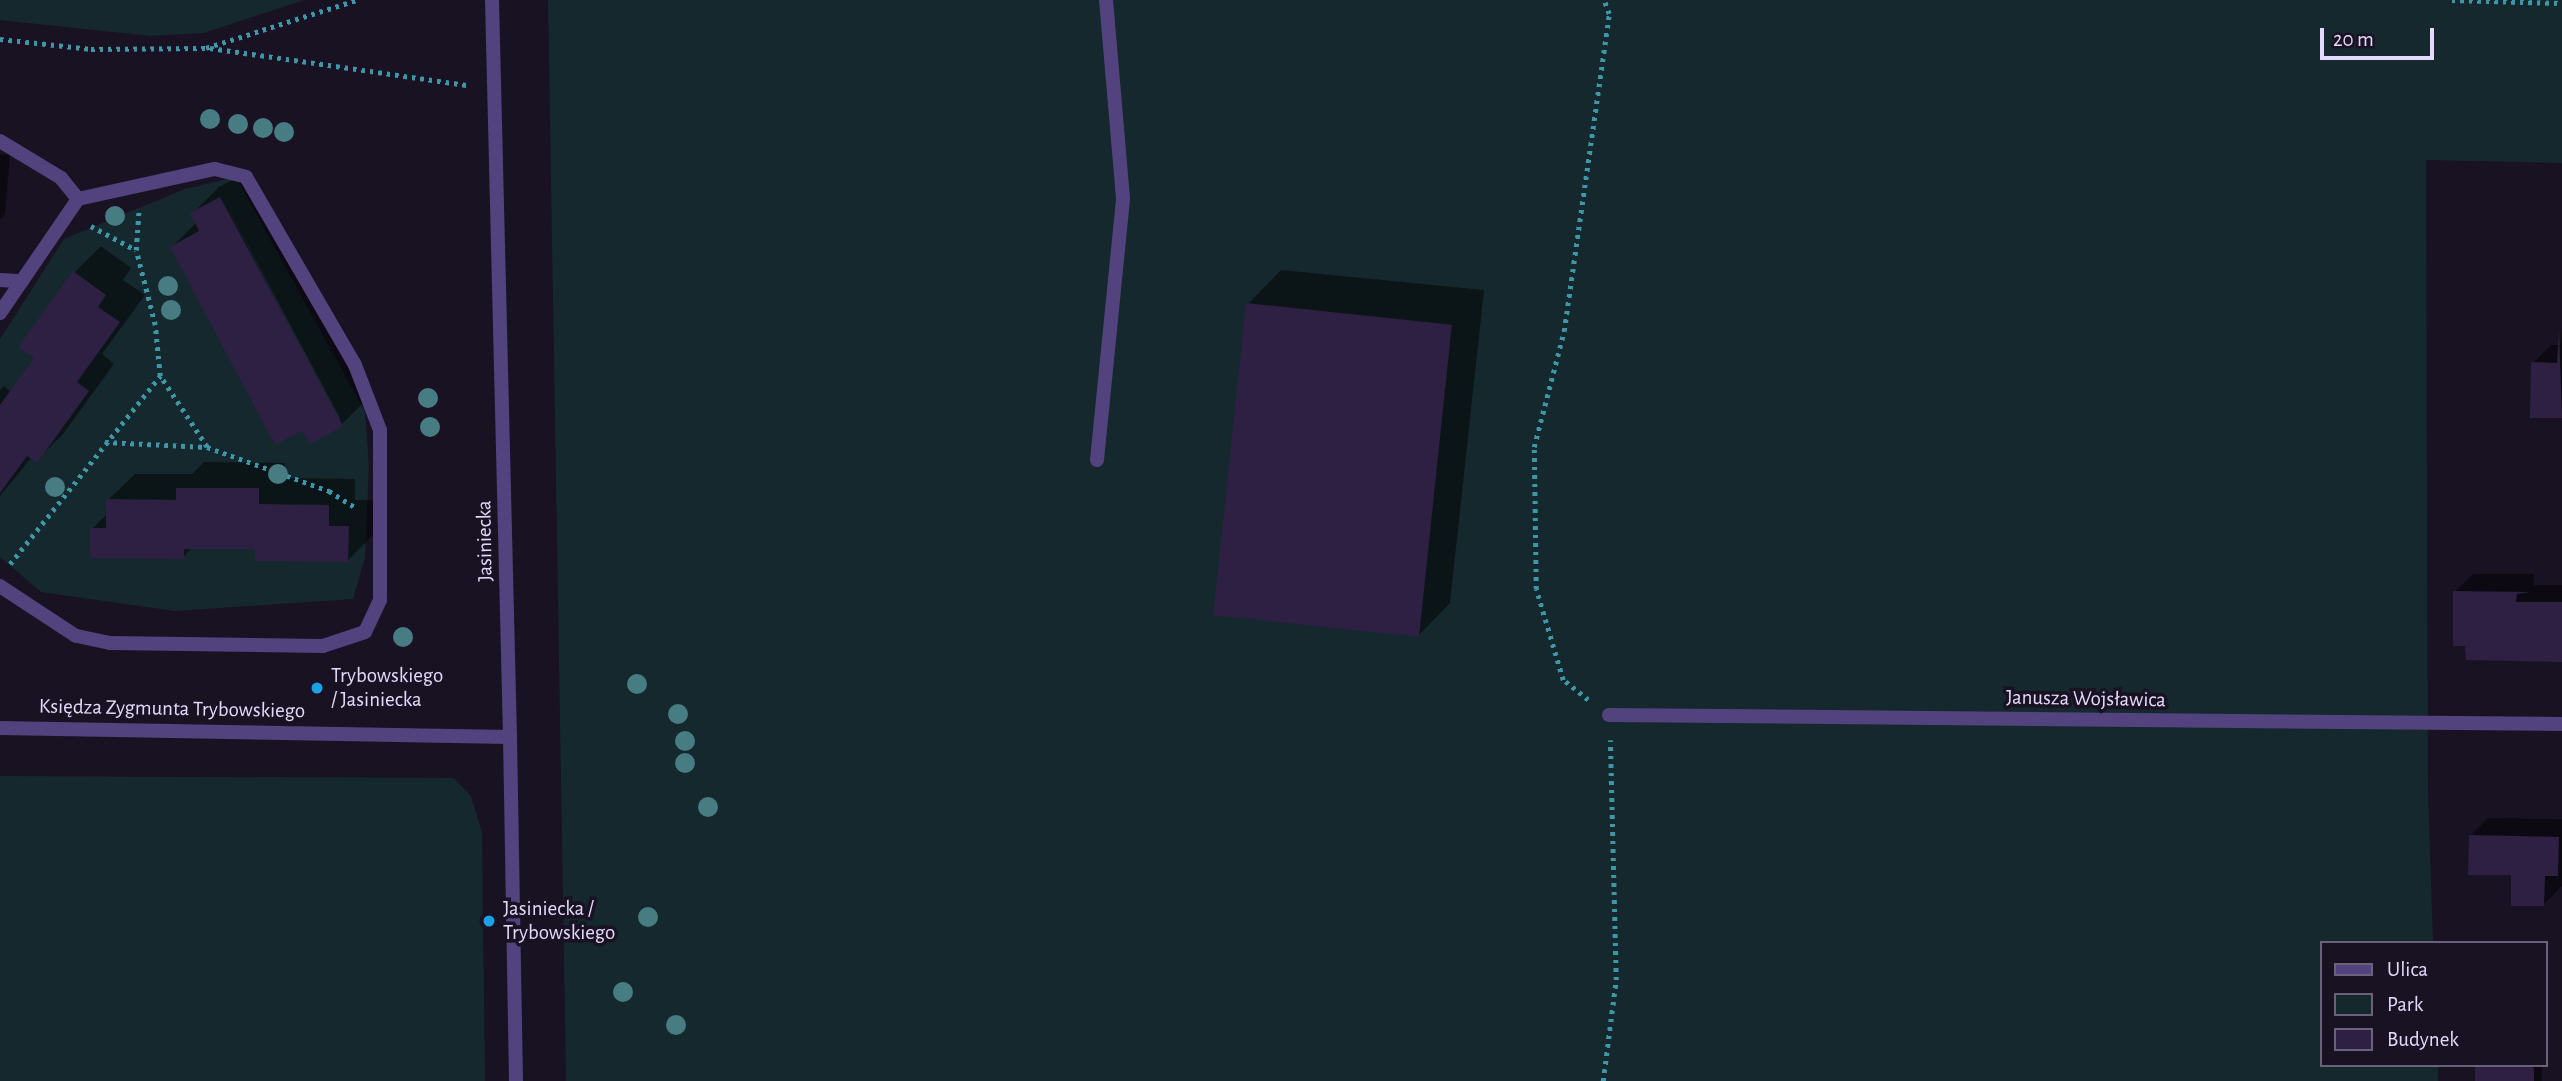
<!DOCTYPE html>
<meta charset="utf-8">
<style>
body{margin:0}
#map{position:relative;width:2562px;height:1081px;overflow:hidden;background:#191223;font-family:"Alegreya Sans",sans-serif}
div>[style]{position:absolute}
[style*='--x']{left:calc(var(--x)*1px);top:calc(var(--y)*1px);width:calc(var(--w)*1px);rotate:calc(var(--a)*1deg)}
.green>*{inset:0;background:#15282d}
.shadow>*{inset:0;background:#0007;transform-origin:0 0}
.building>*{inset:0;background:#2e2042;transform-origin:0 0}
.path>*{height:4.5px;margin-top:-2.25px;transform-origin:0;background:repeating-linear-gradient(90deg,#3e97a9 0 3.5px,transparent 0 8.5px)}
.service>*{height:14px;margin:-7px;padding:0 7px;transform-origin:7px;border-radius:7px;background:#52427d}
.minor>*{height:14px;margin:-7px;padding:0 7px;transform-origin:7px;border-radius:7px;background:#52427d}
.tertiary>*{height:14px;margin:-7px;padding:0 7px;transform-origin:7px;border-radius:7px;background:#52427d}
.trees>*{width:20px;height:20px;margin:-10px;border-radius:50%;background:#477c82}
.dots>*{width:19px;height:19px;translate:-50% -50%;box-sizing:border-box;border:4px solid #191223;border-radius:50%}
span{translate:-50% -50%;white-space:nowrap;text-align:center;line-height:1.15;-webkit-text-stroke:7px #191223;paint-order:stroke}
.street-label{font-size:21px;color:#e4d9fa}
.poi-label{font-size:21px;color:#e4d9fa}
.left{translate:0 -50%;text-align:left}
.legend{position:absolute;left:2320px;top:941px;width:228px;height:126px;box-sizing:border-box;background:#191223;border:2px solid #6a6279;margin:0;padding:9px 12px;list-style:none;font-size:21px;color:#e4d9fa}
.legend li{display:flex;align-items:center;gap:14px;height:35px}
.legend b{width:35px;border:2px solid #6a6279}
.scale{position:absolute;left:2320px;top:28px;width:114px;height:32px;box-sizing:border-box;border:4px solid #e4d9fa;border-top:0;padding-left:9px;font-size:21px;line-height:24px;white-space:nowrap;color:#e4d9fa;-webkit-text-stroke:5px #191223;paint-order:stroke}
</style>
<div id="map">
<div class="green">
<div style="clip-path:polygon(0 0,304px 0,204px 33px,150px 36px,0 20px)"></div>
<div style="clip-path:polygon(548px 0,2562px 0,2562px 163px,2426px 160px,2428px 789px,2433px 943px,2322px 943px,2322px 1065px,2438px 1065px,2438px 1081px,566px 1081px)"></div>
<div style="clip-path:polygon(236px 177px,365px 412px,369px 466px,365px 558px,353px 599px,175px 611px,41px 592px,0 557px,0 339px,64px 239px,185px 189px)"></div>
<div style="clip-path:polygon(0 776px,454px 778px,471px 796px,482px 832px,485px 1081px,0 1081px)"></div>
</div>
<div class="shadow">
<div style="clip-path:polygon(0 154px,10px 155px,5px 214px,0 219px)"></div>
<div style="clip-path:polygon(evenodd,247px 172px,368px 398px,342px 424px,172px 247px,197px 222px,192px 214px,219px 187px,247px 172px,222px 197px,340px 418px,337px 418px,222px 197px)"></div>
<div style="clip-path:polygon(101px 246px,131px 268px,123px 280px,145px 295px,102px 354px,114px 364px,63px 434px,37px 460px,32px 457px,0 496px,0 390px,4px 386px,11px 392px,36px 358px,20px 346px,75px 272px)"></div>
<div style="clip-path:polygon(1281px 270px,1484px 290px,1450px 603px,1417px 637px,1248px 304px)"></div>
<div style="clip-path:polygon(2562px 328px,2562px 417px,2532px 416px,2533px 363px,2551px 345px,2560px 345px)"></div>
<div style="clip-path:polygon(204px 462px,285px 463px,284px 478px,355px 479px,355px 500px,374px 500px,374px 534px,348px 560px,257px 548px,193px 547px,183px 557px,92px 529px,108px 513px,108px 500px,135px 474px,192px 474px)"></div>
<div style="clip-path:polygon(2473px 574px,2534px 574px,2534px 585px,2562px 585px,2562px 660px,2467px 644px,2455px 592px)"></div>
<div style="clip-path:polygon(2488px 818px,2562px 819px,2562px 886px,2544px 904px,2470px 836px)"></div>
<div style="left:2477px;top:1065px;width:65px;height:16px"></div>
</div>
<div class="building">
<div style="clip-path:polygon(220px 197px,343px 426px,310px 444px,302px 431px,275px 445px,170px 247px,199px 231px,190px 213px)"></div>
<div style="clip-path:polygon(73px 271px,106px 295px,98px 307px,120px 322px,77px 382px,89px 391px,37px 463px,27px 456px,0 493px,0 405px,34px 358px,18px 347px)"></div>
<div style="left:1246px;top:303px;width:207px;height:314px;rotate:6deg"></div>
<div style="clip-path:polygon(2559px 329px,2562px 418px,2530px 418px,2531px 362px,2557px 363px)"></div>
<div style="clip-path:polygon(176px 488px,259px 488px,259px 504px,329px 505px,329px 526px,349px 526px,348px 562px,255px 561px,255px 549px,184px 549px,184px 559px,90px 558px,90px 528px,106px 528px,106px 499px,176px 500px)"></div>
<div style="clip-path:polygon(2453px 591px,2530px 592px,2517px 594px,2516px 602px,2562px 602px,2562px 662px,2466px 660px,2465px 646px,2453px 646px)"></div>
<div style="clip-path:polygon(2469px 835px,2559px 837px,2558px 876px,2545px 876px,2544px 906px,2511px 906px,2511px 875px,2468px 875px)"></div>
<div style="clip-path:polygon(2475px 1065px,2527px 1065px,2534px 1068px,2534px 1081px,2475px 1081px)"></div>
</div>
<div class="path">
<div style="--x:2452;--y:0;--w:110;--a:1.6"></div>
<div style="--x:0;--y:39;--w:92;--a:6.3"></div>
<div style="--x:91;--y:49;--w:115;--a:-0.5"></div>
<div style="--x:206;--y:48;--w:157;--a:-17.7"></div>
<div style="--x:210;--y:48;--w:261;--a:8.2"></div>
<div style="--x:91;--y:226;--w:51;--a:28.1"></div>
<div style="--x:136;--y:250;--w:39;--a:-86"></div>
<div style="--x:105;--y:442;--w:102;--a:2.8"></div>
<div style="--x:207;--y:447;--w:85;--a:-123.5"></div>
<div style="--x:207;--y:447;--w:130;--a:19.8"></div>
<div style="--x:329;--y:491;--w:31;--a:32"></div>
<div style="--x:10;--y:564;--w:241;--a:-51.4"></div>
<div style="--x:160;--y:376;--w:51;--a:-95.6"></div>
<div style="--x:155;--y:325;--w:77;--a:-104.2"></div>
<div style="--x:1588;--y:700;--w:32;--a:-141"></div>
<div style="--x:1563;--y:680;--w:95;--a:-106.5"></div>
<div style="--x:1536;--y:589;--w:142;--a:-90.8"></div>
<div style="--x:1534;--y:447;--w:120;--a:-75.5"></div>
<div style="--x:1564;--y:331;--w:320;--a:-81.9"></div>
<div style="--x:1609;--y:14;--w:15;--a:-110"></div>
<div style="--x:1603;--y:1081;--w:102;--a:-82.7"></div>
<div style="--x:1616;--y:980;--w:240;--a:-91.4"></div>
</div>
<div class="service">
<div style="--x:0;--y:141;--w:71;--a:31.2"></div>
<div style="--x:61;--y:178;--w:27;--a:51"></div>
<div style="--x:0;--y:280;--w:22;--a:3"></div>
<div style="--x:0;--y:313;--w:138;--a:-55.6"></div>
<div style="--x:78;--y:199;--w:140;--a:-12.4"></div>
<div style="--x:215;--y:169;--w:32;--a:14"></div>
<div style="--x:246;--y:177;--w:217;--a:59.9"></div>
<div style="--x:355;--y:365;--w:70;--a:69"></div>
<div style="--x:380;--y:430;--w:170;--a:90"></div>
<div style="--x:380;--y:600;--w:35;--a:115"></div>
<div style="--x:365;--y:632;--w:44;--a:161.6"></div>
<div style="--x:323;--y:646;--w:213;--a:-179.2"></div>
<div style="--x:110;--y:643;--w:35;--a:-168"></div>
<div style="--x:76;--y:636;--w:91;--a:-146.7"></div>
<div style="--x:1097;--y:460;--w:263;--a:-84.3"></div>
<div style="--x:1123;--y:198;--w:199;--a:-94.9"></div>
</div>
<div class="minor">
<div style="--x:492;--y:0;--w:737;--a:88.6"></div>
<div style="--x:1609;--y:715;--w:953;--a:0.54"></div>
</div>
<div class="tertiary">
<div style="--x:0;--y:728;--w:510;--a:1.01"></div>
<div style="--x:510;--y:737;--w:344;--a:89"></div>
</div>
<div class="trees">
<div style="left:210px;top:119px"></div>
<div style="left:238px;top:124px"></div>
<div style="left:263px;top:128px"></div>
<div style="left:284px;top:132px"></div>
<div style="left:115px;top:216px"></div>
<div style="left:168px;top:286px"></div>
<div style="left:171px;top:310px"></div>
<div style="left:428px;top:398px"></div>
<div style="left:430px;top:427px"></div>
<div style="left:278px;top:474px"></div>
<div style="left:55px;top:487px"></div>
<div style="left:403px;top:637px"></div>
<div style="left:637px;top:684px"></div>
<div style="left:678px;top:714px"></div>
<div style="left:685px;top:741px"></div>
<div style="left:685px;top:763px"></div>
<div style="left:708px;top:807px"></div>
<div style="left:648px;top:917px"></div>
<div style="left:623px;top:992px"></div>
<div style="left:676px;top:1025px"></div>
</div>
<div class="dots">
<div style="left:317px;top:688px;background:#1ca2e2"></div>
<div style="left:489px;top:921px;background:#1ca2e2"></div>
</div>
<div class="street-label">
<span style="left:485px;top:541px;rotate:-91deg">Jasiniecka</span>
<span style="left:2086px;top:699px;rotate:1deg">Janusza Wojsławica</span>
<span style="left:172px;top:709px;rotate:1deg">Księdza Zygmunta Trybowskiego</span>
</div>
<div class="poi-label">
<span class="left" style="left:331px;top:688px">Trybowskiego<br>/ Jasiniecka</span>
<span class="left" style="left:503px;top:921px">Jasiniecka /<br>Trybowskiego</span>
</div>
<ul class="legend">
<li><b style="height:9px;background:#52427d"></b>Ulica</li>
<li><b style="height:19px;background:#15282d"></b>Park</li>
<li><b style="height:19px;background:#2e2042"></b>Budynek</li>
</ul>
<div class="scale">20 m</div>
</div>
